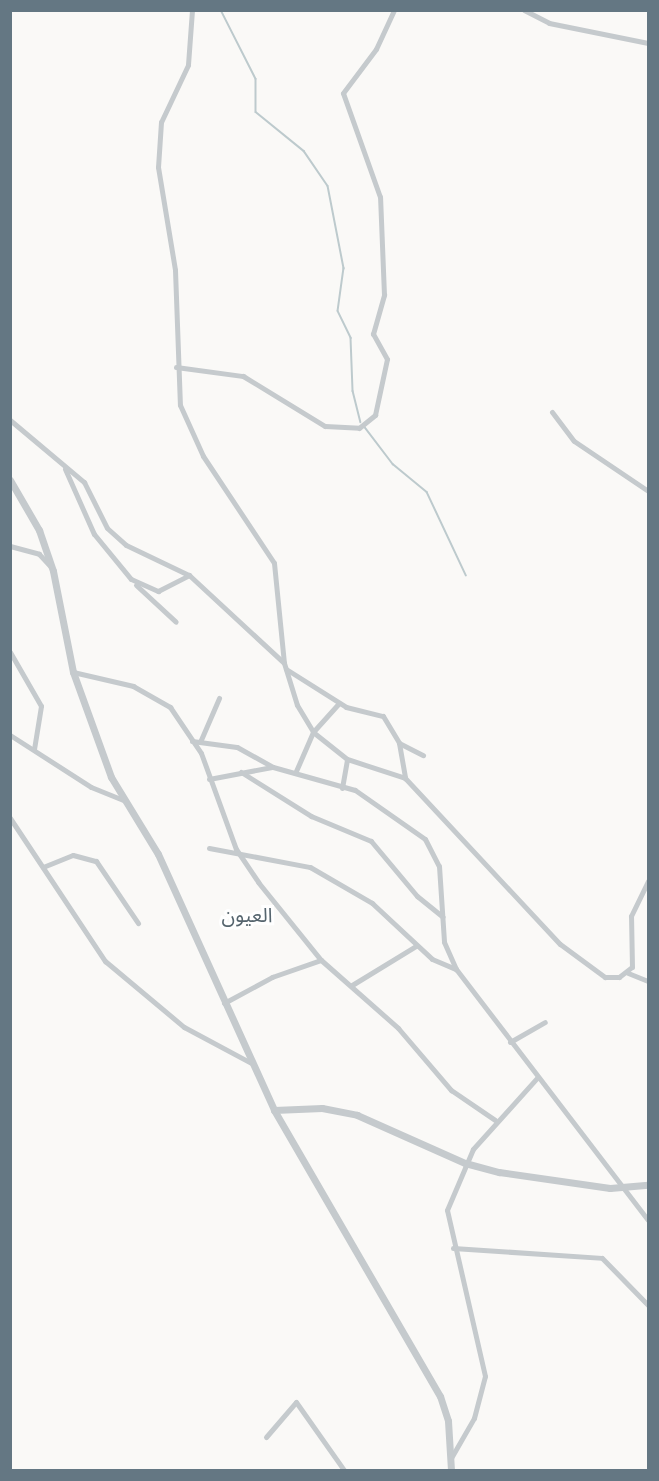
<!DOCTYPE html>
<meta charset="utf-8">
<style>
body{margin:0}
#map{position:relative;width:659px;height:1481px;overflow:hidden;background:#faf9f7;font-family:Roboto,"Noto Sans Arabic",sans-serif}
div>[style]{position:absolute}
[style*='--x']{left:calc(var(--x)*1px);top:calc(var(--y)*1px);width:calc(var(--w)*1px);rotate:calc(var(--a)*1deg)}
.stream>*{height:1.5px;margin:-0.75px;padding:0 0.75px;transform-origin:0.75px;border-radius:0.75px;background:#bdcacd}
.minor>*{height:5px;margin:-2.5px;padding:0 2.5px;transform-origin:2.5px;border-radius:2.5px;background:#c5cacd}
.tertiary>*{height:7px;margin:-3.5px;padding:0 3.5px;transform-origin:3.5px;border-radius:3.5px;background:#c5cacd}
span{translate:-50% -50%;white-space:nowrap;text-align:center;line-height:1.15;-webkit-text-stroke:6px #fff;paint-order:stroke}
.quarter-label{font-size:20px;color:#56656e}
.frame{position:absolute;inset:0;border:12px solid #647783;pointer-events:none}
</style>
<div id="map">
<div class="stream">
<div style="--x:221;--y:10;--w:77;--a:63.1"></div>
<div style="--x:256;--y:79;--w:33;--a:90"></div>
<div style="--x:256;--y:112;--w:62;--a:39.1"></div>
<div style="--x:304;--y:151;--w:42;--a:55.6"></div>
<div style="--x:328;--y:186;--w:84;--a:79"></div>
<div style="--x:344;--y:268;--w:43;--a:97.9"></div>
<div style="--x:338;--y:311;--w:30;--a:64"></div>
<div style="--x:351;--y:338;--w:53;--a:87.8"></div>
<div style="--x:353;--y:391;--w:32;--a:76"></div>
<div style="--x:364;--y:426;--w:48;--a:52.7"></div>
<div style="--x:393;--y:464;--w:44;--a:39.5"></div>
<div style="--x:427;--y:492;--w:92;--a:64.8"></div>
</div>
<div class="minor">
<div style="--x:192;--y:10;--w:55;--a:94.2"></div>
<div style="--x:188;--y:65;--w:63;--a:115.3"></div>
<div style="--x:161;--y:122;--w:45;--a:93.8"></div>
<div style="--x:158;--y:167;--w:104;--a:80.6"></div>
<div style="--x:175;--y:270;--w:135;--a:87.9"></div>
<div style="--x:180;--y:405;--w:56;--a:65.7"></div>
<div style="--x:203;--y:456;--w:128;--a:56.4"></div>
<div style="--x:274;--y:563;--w:100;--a:84.3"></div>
<div style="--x:284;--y:663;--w:44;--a:72.8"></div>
<div style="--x:297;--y:705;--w:31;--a:59"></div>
<div style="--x:313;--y:732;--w:43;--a:38.5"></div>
<div style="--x:524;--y:10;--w:28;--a:27"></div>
<div style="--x:549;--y:23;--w:101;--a:11.4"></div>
<div style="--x:176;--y:367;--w:68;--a:7.7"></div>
<div style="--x:243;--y:376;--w:96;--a:31.4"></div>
<div style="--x:325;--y:426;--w:34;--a:3"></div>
<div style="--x:359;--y:428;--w:21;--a:-39"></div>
<div style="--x:375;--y:415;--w:57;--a:-77.9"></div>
<div style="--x:387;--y:359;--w:29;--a:-119"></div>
<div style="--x:373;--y:334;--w:41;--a:-74.2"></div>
<div style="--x:384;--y:295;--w:98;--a:-92.3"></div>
<div style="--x:380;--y:197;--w:110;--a:-109.6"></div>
<div style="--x:343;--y:93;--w:55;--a:-53.1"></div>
<div style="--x:376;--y:49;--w:43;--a:-65.2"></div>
<div style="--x:552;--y:412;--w:36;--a:53"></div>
<div style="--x:574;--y:441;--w:89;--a:34"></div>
<div style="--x:10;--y:420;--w:97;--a:40"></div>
<div style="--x:84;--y:482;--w:51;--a:63.4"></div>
<div style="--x:107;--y:528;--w:25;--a:42"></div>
<div style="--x:126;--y:545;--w:70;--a:25.5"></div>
<div style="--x:189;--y:575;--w:129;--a:42.8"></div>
<div style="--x:65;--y:469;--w:71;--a:66"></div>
<div style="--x:94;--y:534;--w:58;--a:50.6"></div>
<div style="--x:131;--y:579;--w:30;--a:24"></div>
<div style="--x:158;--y:591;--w:35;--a:-27"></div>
<div style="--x:10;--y:546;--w:30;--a:15"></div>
<div style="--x:39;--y:554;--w:16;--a:47"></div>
<div style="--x:136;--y:585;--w:54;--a:42.8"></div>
<div style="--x:10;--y:652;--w:62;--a:60.1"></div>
<div style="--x:41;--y:706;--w:44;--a:99.2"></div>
<div style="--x:286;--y:669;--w:71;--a:32.3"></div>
<div style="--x:346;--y:707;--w:38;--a:14"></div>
<div style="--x:383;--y:716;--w:31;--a:59"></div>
<div style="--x:399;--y:743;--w:36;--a:80"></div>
<div style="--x:73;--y:672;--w:62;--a:13.1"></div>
<div style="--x:133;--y:686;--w:43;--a:29.6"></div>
<div style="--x:170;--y:707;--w:55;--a:56"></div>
<div style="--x:201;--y:753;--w:102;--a:70"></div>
<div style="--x:236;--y:849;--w:40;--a:56"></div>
<div style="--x:258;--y:882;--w:100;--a:51.1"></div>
<div style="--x:321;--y:960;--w:103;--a:41.4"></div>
<div style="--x:398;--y:1028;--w:82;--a:49.5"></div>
<div style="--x:451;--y:1090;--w:53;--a:34.3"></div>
<div style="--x:10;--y:735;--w:96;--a:32.7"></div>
<div style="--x:91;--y:787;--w:38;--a:22"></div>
<div style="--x:192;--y:741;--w:45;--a:7.6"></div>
<div style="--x:237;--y:747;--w:41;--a:29.1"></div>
<div style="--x:273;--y:767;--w:85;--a:15.7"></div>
<div style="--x:355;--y:790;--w:85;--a:35"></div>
<div style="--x:425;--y:839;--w:30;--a:63"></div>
<div style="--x:439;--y:866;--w:76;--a:86.2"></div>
<div style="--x:444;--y:942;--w:30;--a:66"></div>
<div style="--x:456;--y:969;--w:316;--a:52.6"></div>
<div style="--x:200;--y:742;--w:48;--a:-66.6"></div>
<div style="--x:399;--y:743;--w:27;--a:27"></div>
<div style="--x:296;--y:771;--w:43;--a:-66.4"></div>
<div style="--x:313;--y:732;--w:39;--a:-48"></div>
<div style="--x:241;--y:772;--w:83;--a:32.2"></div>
<div style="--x:311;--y:816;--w:65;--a:22.6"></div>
<div style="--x:371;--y:841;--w:72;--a:50.1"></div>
<div style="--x:417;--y:896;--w:33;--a:39"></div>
<div style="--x:209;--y:779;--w:64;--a:-10.8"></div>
<div style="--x:342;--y:788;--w:29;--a:-80"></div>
<div style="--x:347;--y:759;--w:61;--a:18.1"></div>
<div style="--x:405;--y:778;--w:227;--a:47"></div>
<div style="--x:560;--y:944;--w:56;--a:36.3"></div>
<div style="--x:605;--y:977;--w:14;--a:0"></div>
<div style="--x:619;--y:977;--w:16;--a:-38"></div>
<div style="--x:632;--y:967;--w:51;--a:-91.1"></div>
<div style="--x:631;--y:916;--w:39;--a:-64"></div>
<div style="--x:10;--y:818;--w:172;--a:56.4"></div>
<div style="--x:105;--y:961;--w:103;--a:39.9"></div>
<div style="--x:184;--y:1027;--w:76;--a:28.2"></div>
<div style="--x:209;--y:848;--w:103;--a:10.7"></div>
<div style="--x:310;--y:867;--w:72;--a:30.1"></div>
<div style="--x:372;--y:903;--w:82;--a:43"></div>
<div style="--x:432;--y:959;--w:26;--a:23"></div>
<div style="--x:43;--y:867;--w:32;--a:-22"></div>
<div style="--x:73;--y:855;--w:24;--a:15"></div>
<div style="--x:96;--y:861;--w:75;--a:55.9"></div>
<div style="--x:628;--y:973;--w:22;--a:22"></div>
<div style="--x:352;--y:985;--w:75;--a:-31.4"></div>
<div style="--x:224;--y:1003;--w:55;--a:-28.4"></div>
<div style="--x:272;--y:977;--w:52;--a:-19.1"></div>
<div style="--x:510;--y:1042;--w:40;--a:-29.7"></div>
<div style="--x:453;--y:1248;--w:149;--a:3.8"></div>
<div style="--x:602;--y:1258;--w:66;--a:45.6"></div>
<div style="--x:266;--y:1437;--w:46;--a:-49.4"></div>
<div style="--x:296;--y:1402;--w:83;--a:54.8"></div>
<div style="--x:451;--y:1458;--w:46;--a:-60.1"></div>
<div style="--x:474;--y:1418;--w:43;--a:-75.3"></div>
<div style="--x:485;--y:1376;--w:170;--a:-102.9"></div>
<div style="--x:447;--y:1210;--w:66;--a:-66.9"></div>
<div style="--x:473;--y:1149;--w:96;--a:-48"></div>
</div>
<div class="tertiary">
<div style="--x:10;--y:480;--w:58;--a:59.9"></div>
<div style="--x:39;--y:530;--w:43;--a:71.1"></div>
<div style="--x:53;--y:571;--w:103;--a:78.8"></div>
<div style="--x:73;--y:672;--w:112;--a:70.1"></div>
<div style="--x:111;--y:777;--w:90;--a:58.6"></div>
<div style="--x:158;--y:854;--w:281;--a:65.6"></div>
<div style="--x:274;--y:1110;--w:331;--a:59.9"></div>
<div style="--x:440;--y:1396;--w:26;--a:72"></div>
<div style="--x:448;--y:1421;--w:49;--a:86.5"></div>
<div style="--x:274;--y:1110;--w:48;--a:-2.4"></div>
<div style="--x:322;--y:1108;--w:36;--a:11"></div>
<div style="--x:357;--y:1115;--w:118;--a:24"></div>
<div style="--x:465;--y:1163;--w:35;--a:15"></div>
<div style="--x:499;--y:1172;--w:112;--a:8.2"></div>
<div style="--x:610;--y:1188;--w:38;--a:-5"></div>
</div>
<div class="quarter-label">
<span style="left:247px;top:915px">العيون</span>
</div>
<div class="frame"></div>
</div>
